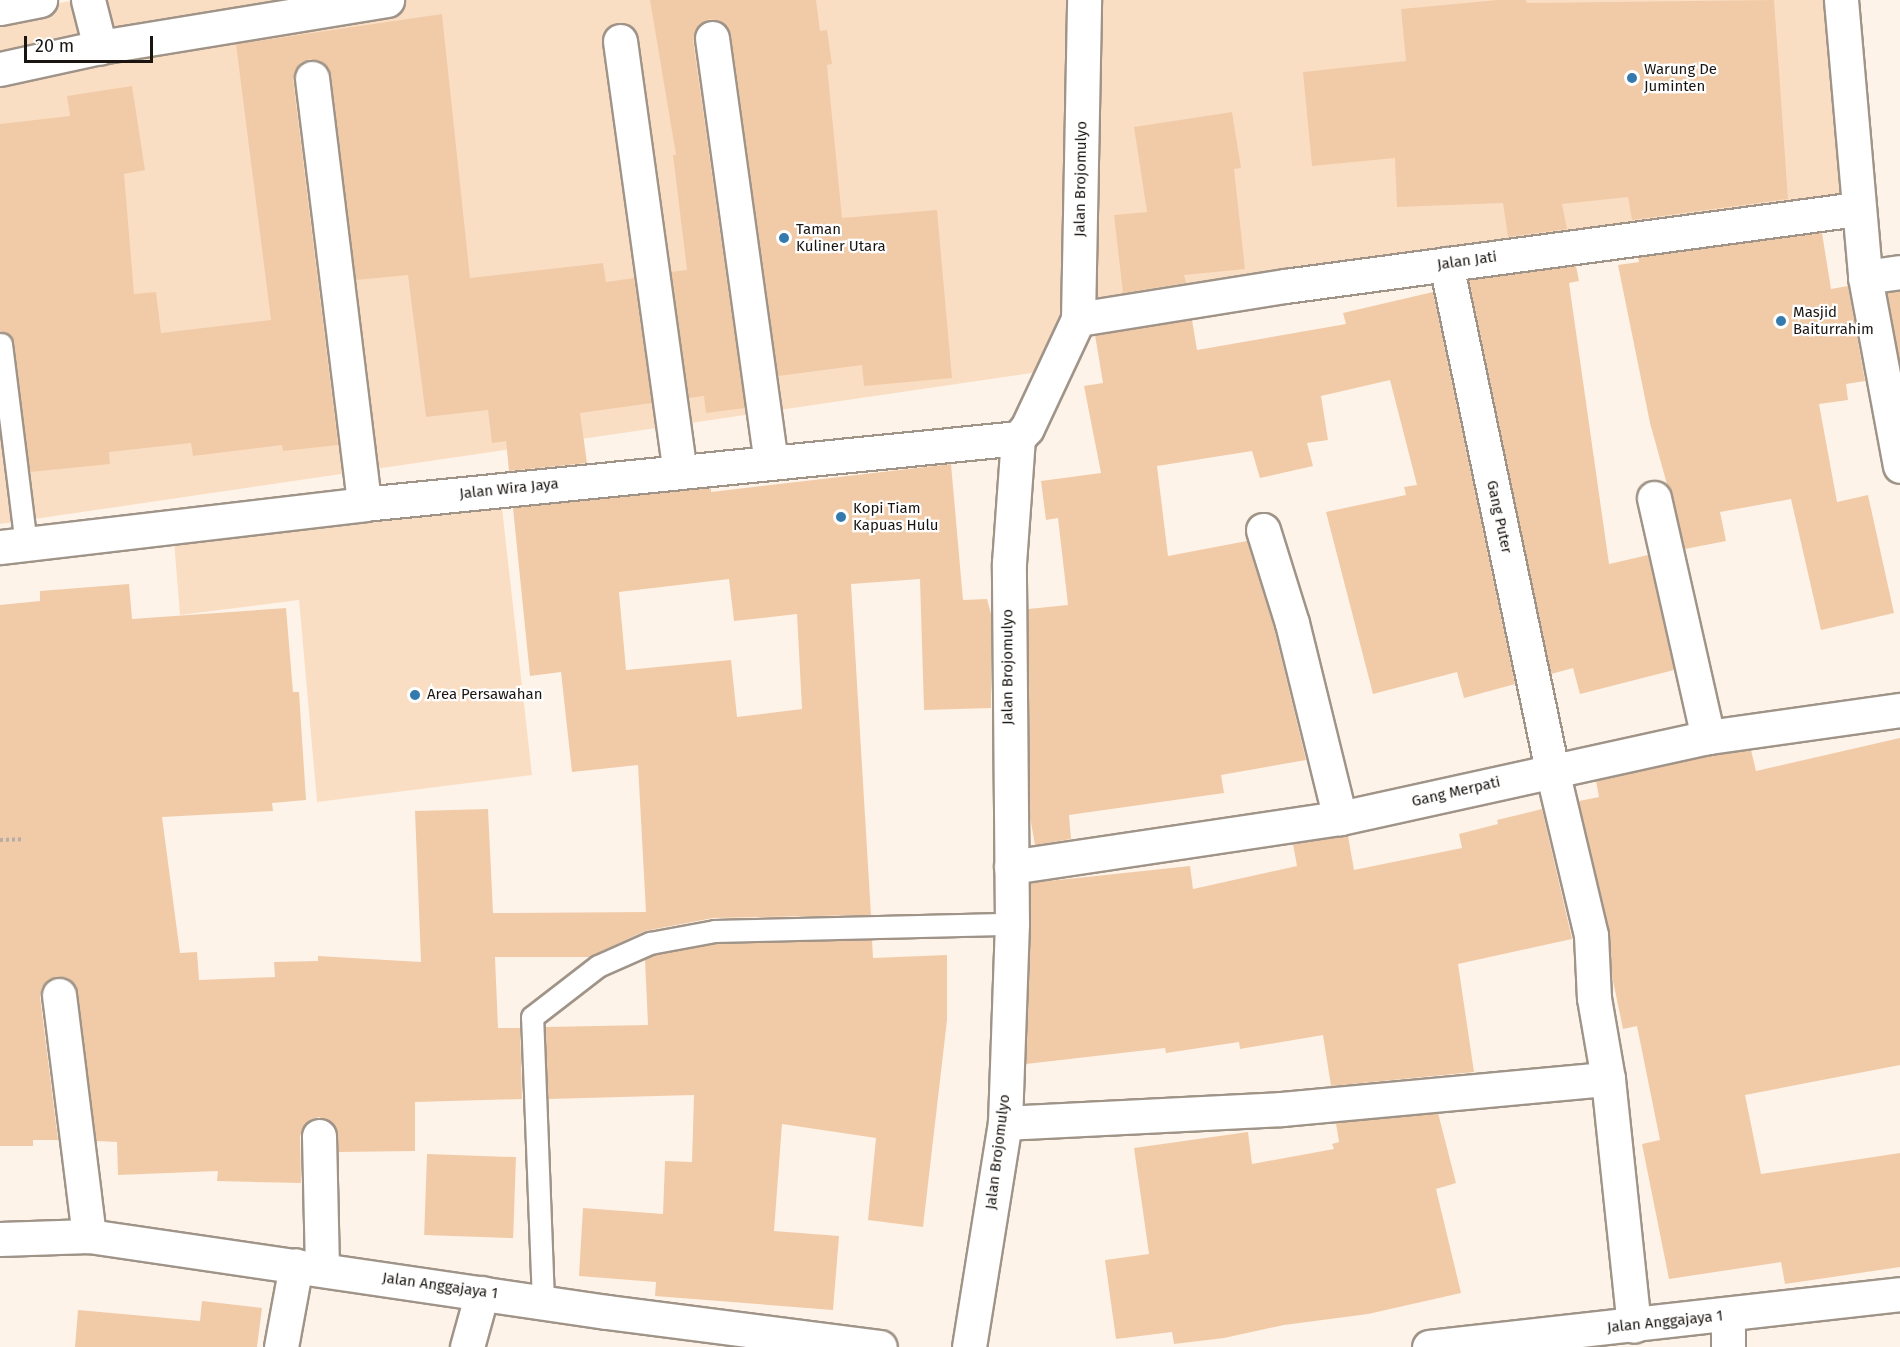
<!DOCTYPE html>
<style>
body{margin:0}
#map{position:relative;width:1900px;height:1347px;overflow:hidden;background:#fef3e9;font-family:"Fira Sans",sans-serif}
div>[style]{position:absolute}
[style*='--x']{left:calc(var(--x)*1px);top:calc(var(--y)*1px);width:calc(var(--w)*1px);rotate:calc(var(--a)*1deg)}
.green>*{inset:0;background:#fadec4}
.building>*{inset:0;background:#f1cba7;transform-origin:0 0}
.path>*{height:4px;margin-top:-2px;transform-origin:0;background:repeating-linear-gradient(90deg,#b6ada5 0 3px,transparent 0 6px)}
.roads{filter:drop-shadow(2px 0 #a09488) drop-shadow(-2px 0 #a09488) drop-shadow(0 2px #a09488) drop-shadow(0 -2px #a09488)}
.lane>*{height:21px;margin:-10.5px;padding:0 10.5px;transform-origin:10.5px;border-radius:10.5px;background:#fff}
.street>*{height:33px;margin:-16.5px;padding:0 16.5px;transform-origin:16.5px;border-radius:16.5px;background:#fff}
.secondary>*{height:33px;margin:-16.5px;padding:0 16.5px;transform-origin:16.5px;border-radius:16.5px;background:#fff}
.dots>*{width:16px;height:16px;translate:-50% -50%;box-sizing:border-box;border:3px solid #fff;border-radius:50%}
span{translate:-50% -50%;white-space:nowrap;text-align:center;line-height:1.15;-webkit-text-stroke:4.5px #fff;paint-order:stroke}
.poi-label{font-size:15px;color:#1a1511}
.left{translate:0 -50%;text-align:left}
.street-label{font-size:15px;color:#1a1511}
.scale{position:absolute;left:24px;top:36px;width:129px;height:27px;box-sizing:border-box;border:3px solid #1a1511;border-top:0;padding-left:8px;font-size:18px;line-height:21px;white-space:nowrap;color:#1a1511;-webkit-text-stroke:4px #fff;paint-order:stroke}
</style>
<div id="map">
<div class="green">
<div style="clip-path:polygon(75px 0,1831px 0,1850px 194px,1078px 315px,1059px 369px,0 524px,0 15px)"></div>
<div style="clip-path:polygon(500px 490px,532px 775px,317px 802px,299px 600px,180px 615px,173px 528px)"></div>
</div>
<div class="building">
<div style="clip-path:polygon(650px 0,816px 0,820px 31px,827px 30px,832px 64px,827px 65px,842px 218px,937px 210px,952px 378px,864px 386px,862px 365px,778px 376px,731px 35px,726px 26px,710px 19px,700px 24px,693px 41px,745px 408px,706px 413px,704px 396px,689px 398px,671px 272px,687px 270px,673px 155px,676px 155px)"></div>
<div style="clip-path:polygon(1498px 0,1526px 0,1527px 3px,1774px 0,1788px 199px,1632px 220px,1628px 197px,1562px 204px,1567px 229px,1508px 237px,1503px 203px,1397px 207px,1395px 158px,1312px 166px,1303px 72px,1406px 61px,1401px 9px)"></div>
<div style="clip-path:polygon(442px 14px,470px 278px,603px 263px,606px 282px,634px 278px,652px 403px,580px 413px,587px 463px,509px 471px,506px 441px,492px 443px,488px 410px,426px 417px,408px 275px,356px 280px,331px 76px,327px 66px,310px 59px,300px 63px,293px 80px,338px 445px,283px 451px,282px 445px,193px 456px,191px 443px,109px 452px,110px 464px,30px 472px,14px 342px,11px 336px,0 331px,0 124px,70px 116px,67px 96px,132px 86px,145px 170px,124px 174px,134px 294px,156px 292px,161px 333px,271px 320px,236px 44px)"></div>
<div style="clip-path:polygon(1232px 112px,1241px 168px,1234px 169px,1245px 269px,1184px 275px,1186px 283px,1123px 293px,1114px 215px,1147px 212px,1134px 127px)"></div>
<div style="clip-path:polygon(1822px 233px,1831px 289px,1848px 286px,1865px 381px,1846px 384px,1848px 400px,1819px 404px,1837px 502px,1868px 495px,1894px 613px,1821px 630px,1791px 499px,1720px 512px,1726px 541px,1685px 549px,1650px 423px,1618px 265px,1639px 262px,1638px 257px)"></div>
<div style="clip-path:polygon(1576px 266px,1579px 281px,1569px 283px,1609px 564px,1648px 555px,1674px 670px,1580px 694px,1573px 668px,1551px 674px,1469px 280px)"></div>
<div style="clip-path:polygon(1900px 291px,1900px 363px,1887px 293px)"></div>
<div style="clip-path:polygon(1433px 292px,1515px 684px,1464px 698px,1457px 672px,1373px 694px,1326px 512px,1406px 495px,1404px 487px,1417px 485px,1390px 380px,1321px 396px,1328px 440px,1307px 443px,1313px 466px,1260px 478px,1252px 451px,1157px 466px,1168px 556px,1247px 541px,1274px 628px,1306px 760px,1221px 775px,1224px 793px,1069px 815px,1071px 839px,1035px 845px,1030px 817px,1028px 609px,1068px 605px,1058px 518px,1046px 520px,1041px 481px,1101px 473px,1084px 386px,1103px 383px,1095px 335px,1192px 320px,1197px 350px,1346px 324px,1343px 313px)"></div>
<div style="clip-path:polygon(evenodd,951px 464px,963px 600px,987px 599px,991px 614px,991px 708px,924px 710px,920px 579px,851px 584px,871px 915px,713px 918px,645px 931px,589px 957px,495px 957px,498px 1028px,520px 1028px,522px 1099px,415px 1102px,415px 1151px,338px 1152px,335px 1126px,319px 1117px,310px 1120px,300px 1136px,301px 1183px,217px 1181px,218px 1171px,118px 1175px,117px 1142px,96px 1141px,77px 992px,67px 978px,56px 977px,42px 987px,40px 997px,58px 1140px,33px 1140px,33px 1146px,0 1146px,0 605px,40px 601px,40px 591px,129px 584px,132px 619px,286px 608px,293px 692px,299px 692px,306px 800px,272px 803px,273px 811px,162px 817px,180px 953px,197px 952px,199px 980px,275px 977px,274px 962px,318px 961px,318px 956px,421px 962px,415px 811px,488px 809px,493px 913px,646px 912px,638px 765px,572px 772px,561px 672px,530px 676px,513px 508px,711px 488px,711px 492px,951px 464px,729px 579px,734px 621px,797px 614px,802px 709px,737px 717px,731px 660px,626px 670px,619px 592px,729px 579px)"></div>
<div style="clip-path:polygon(1900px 738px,1900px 1065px,1745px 1095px,1761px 1174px,1900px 1153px,1900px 1267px,1785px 1284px,1781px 1262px,1669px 1279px,1642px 1144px,1660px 1140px,1637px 1026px,1623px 1029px,1612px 976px,1609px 931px,1579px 801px,1599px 797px,1596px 781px,1711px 755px,1751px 750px,1756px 771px)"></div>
<div style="clip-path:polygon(1542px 809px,1572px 939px,1458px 964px,1474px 1072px,1331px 1086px,1323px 1035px,1240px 1049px,1239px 1042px,1166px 1053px,1165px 1048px,1026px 1064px,1030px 883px,1190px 866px,1193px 889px,1297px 866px,1293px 844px,1348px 836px,1354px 870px,1462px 848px,1459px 834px,1498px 824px,1497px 820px)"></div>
<div style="clip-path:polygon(872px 940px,873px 958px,947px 955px,947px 1020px,923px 1227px,868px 1220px,876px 1138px,782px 1124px,774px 1231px,839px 1236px,833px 1310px,655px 1296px,656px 1282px,579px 1276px,583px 1208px,663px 1214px,665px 1161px,692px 1162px,694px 1095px,548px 1099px,545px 1027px,648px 1025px,645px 959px,654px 955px,716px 944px)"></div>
<div style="clip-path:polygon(1438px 1113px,1456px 1183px,1436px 1189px,1461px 1293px,1368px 1314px,1284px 1325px,1224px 1338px,1174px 1344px,1172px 1332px,1116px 1339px,1105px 1260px,1149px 1254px,1134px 1148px,1248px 1132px,1252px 1164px,1334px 1149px,1332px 1144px,1339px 1142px,1336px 1123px)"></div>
<div style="left:427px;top:1154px;width:89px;height:81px;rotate:2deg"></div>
<div style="clip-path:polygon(202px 1301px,262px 1308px,257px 1347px,75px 1347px,78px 1310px,200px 1321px)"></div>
</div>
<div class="path">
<div style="--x:0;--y:840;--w:24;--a:-2"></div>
</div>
<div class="roads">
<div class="lane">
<div style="--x:1;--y:344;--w:202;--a:82.9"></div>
<div style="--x:543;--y:1301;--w:284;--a:-92.2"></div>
<div style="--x:532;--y:1017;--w:83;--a:-37.7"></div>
<div style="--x:598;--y:966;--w:57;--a:-23.9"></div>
<div style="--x:650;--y:943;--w:66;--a:-10.5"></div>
<div style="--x:715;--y:931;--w:297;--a:-1.4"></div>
</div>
<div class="street">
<div style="--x:88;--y:0;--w:49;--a:75.7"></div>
<div style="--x:1841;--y:0;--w:278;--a:85"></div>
<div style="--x:1865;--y:277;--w:192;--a:79.5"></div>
<div style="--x:0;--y:8;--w:41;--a:-11.3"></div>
<div style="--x:712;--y:38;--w:428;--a:82.1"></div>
<div style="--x:620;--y:41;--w:435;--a:82.1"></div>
<div style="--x:0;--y:69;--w:102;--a:-12.4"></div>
<div style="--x:100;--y:47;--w:291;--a:-9.3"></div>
<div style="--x:312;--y:78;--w:429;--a:83"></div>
<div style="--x:1446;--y:264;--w:517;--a:78.17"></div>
<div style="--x:1552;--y:770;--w:170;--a:76.7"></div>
<div style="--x:1591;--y:935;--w:63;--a:87.3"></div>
<div style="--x:1594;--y:998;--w:82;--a:80.2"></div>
<div style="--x:1608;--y:1079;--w:248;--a:84"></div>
<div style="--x:1865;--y:277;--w:35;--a:-8"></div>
<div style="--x:1078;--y:319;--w:210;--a:-9.1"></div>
<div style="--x:1285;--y:286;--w:577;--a:-7.67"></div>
<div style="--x:1654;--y:498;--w:245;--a:77.3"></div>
<div style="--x:1263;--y:530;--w:97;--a:72.7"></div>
<div style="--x:1292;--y:623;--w:201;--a:76.2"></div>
<div style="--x:0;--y:547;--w:367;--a:-6.7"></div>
<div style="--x:364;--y:504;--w:657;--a:-5.76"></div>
<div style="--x:1011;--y:867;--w:333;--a:-8.5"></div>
<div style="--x:1340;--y:818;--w:377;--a:-12.4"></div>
<div style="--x:1708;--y:737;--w:194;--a:-8"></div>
<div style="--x:59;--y:995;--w:243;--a:82.9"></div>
<div style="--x:1005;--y:1123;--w:277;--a:-2.9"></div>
<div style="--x:1282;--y:1109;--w:327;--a:-5.3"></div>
<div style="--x:319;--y:1136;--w:132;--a:88.7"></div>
<div style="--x:281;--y:1347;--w:83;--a:-79.6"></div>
<div style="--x:467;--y:1347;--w:56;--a:-74.5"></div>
<div style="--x:969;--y:1347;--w:227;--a:-80.9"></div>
<div style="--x:1005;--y:1123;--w:199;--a:-88"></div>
<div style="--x:1012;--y:924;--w:361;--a:-90.5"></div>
<div style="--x:1009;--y:563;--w:125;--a:-85.9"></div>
<div style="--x:1018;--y:438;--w:13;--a:-48"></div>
<div style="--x:1027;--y:428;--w:120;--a:-64.9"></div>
<div style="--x:1078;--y:319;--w:319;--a:-88.9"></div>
<div style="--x:1728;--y:1347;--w:32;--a:-90"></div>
</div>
<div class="secondary">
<div style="--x:0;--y:1239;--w:89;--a:-1.9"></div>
<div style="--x:89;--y:1236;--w:524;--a:8.35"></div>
<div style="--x:607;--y:1312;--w:275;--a:7.3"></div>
<div style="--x:1429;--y:1347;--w:474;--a:-6.4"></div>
</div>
</div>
<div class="dots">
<div style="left:1632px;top:78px;background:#357aaf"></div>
<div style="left:784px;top:238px;background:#357aaf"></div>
<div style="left:1781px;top:321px;background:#357aaf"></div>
<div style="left:841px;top:517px;background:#357aaf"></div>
<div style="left:415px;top:695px;background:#357aaf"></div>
</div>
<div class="poi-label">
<span class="left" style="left:1644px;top:78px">Warung De<br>Juminten</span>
<span class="left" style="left:796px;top:238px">Taman<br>Kuliner Utara</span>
<span class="left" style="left:1793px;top:321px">Masjid<br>Baiturrahim</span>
<span class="left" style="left:853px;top:517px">Kopi Tiam<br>Kapuas Hulu</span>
<span class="left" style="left:427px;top:695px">Area Persawahan</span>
</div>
<div class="street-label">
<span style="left:1081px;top:179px;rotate:-89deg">Jalan Brojomulyo</span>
<span style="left:1467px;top:261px;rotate:-8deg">Jalan Jati</span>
<span style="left:509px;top:489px;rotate:-6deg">Jalan Wira Jaya</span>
<span style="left:1499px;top:517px;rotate:78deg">Gang Puter</span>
<span style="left:1008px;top:667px;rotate:-90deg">Jalan Brojomulyo</span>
<span style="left:1456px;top:792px;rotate:-13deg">Gang Merpati</span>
<span style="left:998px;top:1152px;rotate:-83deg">Jalan Brojomulyo</span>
<span style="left:440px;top:1286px;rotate:8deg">Jalan Anggajaya 1</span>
<span style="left:1665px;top:1322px;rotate:-6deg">Jalan Anggajaya 1</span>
</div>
<div class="scale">20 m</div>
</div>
